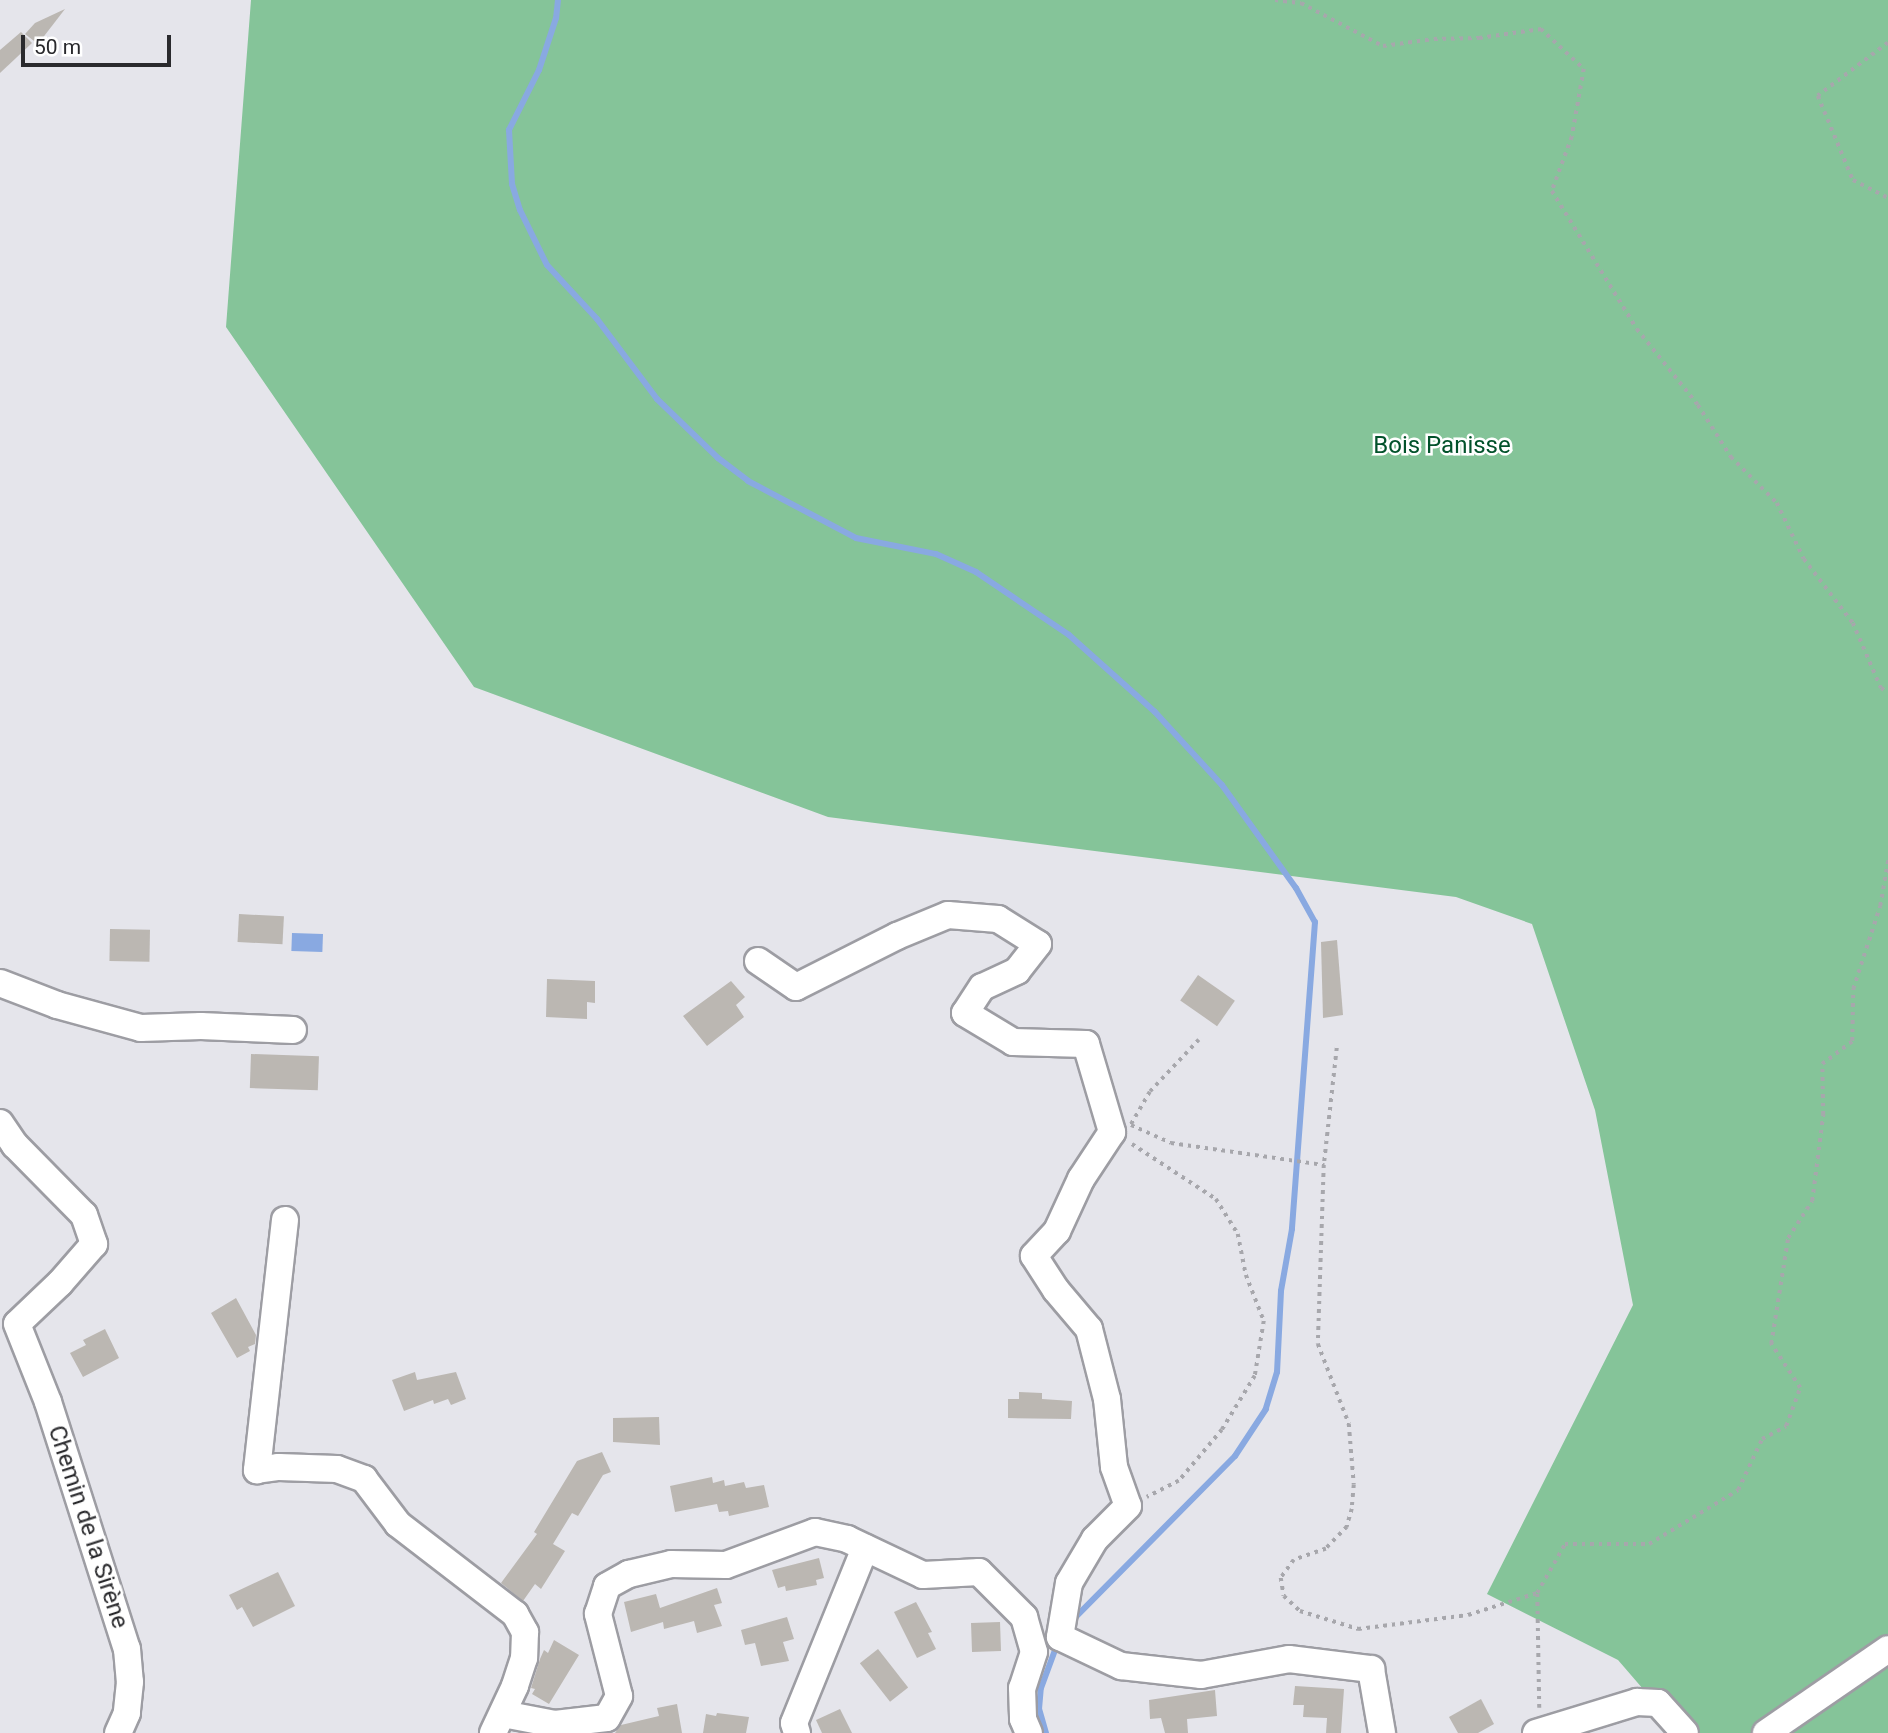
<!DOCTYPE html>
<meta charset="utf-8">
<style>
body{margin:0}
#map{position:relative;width:1888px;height:1733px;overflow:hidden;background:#e5e5eb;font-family:Roboto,sans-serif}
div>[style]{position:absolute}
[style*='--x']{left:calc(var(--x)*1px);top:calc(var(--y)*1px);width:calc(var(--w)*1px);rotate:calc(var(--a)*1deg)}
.forest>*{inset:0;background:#85c499}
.water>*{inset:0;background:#89a9e1;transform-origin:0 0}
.stream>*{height:6px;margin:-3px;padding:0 3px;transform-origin:3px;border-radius:3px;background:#89a9e1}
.building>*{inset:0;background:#bbb7b2;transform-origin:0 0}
.path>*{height:3.5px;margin-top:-1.75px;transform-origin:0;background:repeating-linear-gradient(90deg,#a7a7ac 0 3.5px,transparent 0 8.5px)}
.roads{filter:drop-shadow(2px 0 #9d9da3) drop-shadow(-2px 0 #9d9da3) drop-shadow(0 2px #9d9da3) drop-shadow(0 -2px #9d9da3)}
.minor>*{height:26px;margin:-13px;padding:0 13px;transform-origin:13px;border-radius:13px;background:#fff}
span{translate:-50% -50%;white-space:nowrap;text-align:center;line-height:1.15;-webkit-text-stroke:5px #fff;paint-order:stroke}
.park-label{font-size:24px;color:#02522b}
.street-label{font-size:24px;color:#2a2a2d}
.scale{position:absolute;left:21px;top:35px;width:150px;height:32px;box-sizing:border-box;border:4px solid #2a2a2d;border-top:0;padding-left:9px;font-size:21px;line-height:24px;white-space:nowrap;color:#2a2a2d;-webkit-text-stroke:5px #fff;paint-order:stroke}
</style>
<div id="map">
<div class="forest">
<div style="clip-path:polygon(251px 0,1888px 0,1888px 1733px,1681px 1733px,1618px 1660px,1487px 1594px,1633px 1305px,1595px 1110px,1532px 924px,1456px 897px,828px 817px,474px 687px,226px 327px)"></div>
</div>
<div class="water">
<div style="left:292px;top:933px;width:31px;height:18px;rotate:2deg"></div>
</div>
<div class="stream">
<div style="--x:558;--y:0;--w:18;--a:96"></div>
<div style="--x:556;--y:18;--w:55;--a:108.1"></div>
<div style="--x:539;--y:70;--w:67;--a:116.6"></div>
<div style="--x:509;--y:130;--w:54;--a:86.8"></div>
<div style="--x:512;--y:184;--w:27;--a:73"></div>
<div style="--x:520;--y:210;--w:61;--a:63.9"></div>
<div style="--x:547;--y:265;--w:74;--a:47.2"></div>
<div style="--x:597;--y:319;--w:100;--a:53.1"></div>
<div style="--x:657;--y:399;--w:85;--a:44"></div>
<div style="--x:718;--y:458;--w:38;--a:37"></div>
<div style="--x:748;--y:481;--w:122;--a:27.8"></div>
<div style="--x:856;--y:538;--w:82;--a:11.3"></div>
<div style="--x:936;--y:554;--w:44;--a:24.2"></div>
<div style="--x:976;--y:572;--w:112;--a:34.1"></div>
<div style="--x:1069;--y:635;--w:115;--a:41.8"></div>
<div style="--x:1155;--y:712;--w:99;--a:47.5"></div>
<div style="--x:1222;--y:785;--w:127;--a:54.3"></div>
<div style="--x:1296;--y:888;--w:39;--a:61"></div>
<div style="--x:1315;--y:922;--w:308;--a:94.3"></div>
<div style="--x:1292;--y:1229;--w:63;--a:100.1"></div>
<div style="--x:1281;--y:1291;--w:81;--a:92.8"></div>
<div style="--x:1277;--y:1372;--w:39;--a:107"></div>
<div style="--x:1266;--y:1409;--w:56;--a:123.4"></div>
<div style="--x:1235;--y:1456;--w:232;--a:134.7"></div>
<div style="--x:1046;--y:1733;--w:25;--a:-106"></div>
<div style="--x:1039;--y:1709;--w:21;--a:-85"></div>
<div style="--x:1041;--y:1688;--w:49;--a:-69.7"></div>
</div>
<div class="building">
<div style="clip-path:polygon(65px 9px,38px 44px,25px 34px,35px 23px)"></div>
<div style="clip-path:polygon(21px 32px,32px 43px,0 73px,0 50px)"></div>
<div style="left:239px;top:914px;width:45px;height:28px;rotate:3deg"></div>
<div style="left:110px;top:929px;width:40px;height:32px;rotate:1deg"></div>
<div style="clip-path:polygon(1337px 940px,1343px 1015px,1323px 1018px,1321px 942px)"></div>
<div style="left:1198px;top:975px;width:45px;height:31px;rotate:35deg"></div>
<div style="clip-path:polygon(547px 979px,595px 981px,595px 1003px,587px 1002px,587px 1019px,546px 1017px)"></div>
<div style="clip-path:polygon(731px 981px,745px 997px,736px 1005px,744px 1017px,707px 1046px,683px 1016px)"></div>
<div style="left:251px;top:1054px;width:68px;height:34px;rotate:2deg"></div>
<div style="clip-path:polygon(236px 1298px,256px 1335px,255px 1344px,248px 1347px,250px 1351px,237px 1358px,211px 1313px)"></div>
<div style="clip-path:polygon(105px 1329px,119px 1358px,83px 1377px,70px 1353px,86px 1345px,83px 1340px)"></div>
<div style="clip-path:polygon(415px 1372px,417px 1380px,456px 1372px,466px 1399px,451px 1405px,448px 1399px,434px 1404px,433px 1400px,404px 1411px,392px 1380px)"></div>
<div style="clip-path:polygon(1019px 1392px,1042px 1393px,1042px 1399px,1072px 1401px,1071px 1419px,1008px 1418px,1008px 1399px,1019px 1399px)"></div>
<div style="clip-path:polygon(659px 1417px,660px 1445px,613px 1442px,613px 1418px)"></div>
<div style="clip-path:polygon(602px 1452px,611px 1472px,603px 1475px,578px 1516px,572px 1513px,553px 1544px,565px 1551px,541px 1589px,535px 1584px,523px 1601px,501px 1583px,537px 1534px,534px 1532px,577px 1461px)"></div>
<div style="clip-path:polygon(712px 1477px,713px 1483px,724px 1480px,725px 1486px,744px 1482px,746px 1488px,764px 1485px,769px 1507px,729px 1516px,728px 1511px,719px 1512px,717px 1504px,675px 1512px,670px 1486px)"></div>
<div style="clip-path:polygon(819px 1558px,824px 1578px,816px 1580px,817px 1585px,786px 1591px,785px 1586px,778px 1588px,772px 1570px)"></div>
<div style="clip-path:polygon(278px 1572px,295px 1606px,253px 1627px,242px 1607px,237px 1610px,229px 1595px)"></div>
<div style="clip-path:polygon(717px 1588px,722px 1603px,714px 1605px,722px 1626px,697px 1633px,694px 1621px,664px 1629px,663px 1622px,631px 1632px,624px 1602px,656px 1594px,660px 1608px)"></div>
<div style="clip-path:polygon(916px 1602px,932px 1632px,928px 1633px,936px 1649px,917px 1658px,894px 1612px)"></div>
<div style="clip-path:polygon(787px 1617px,794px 1639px,783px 1642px,789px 1661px,761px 1666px,755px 1643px,745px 1645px,741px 1630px)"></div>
<div style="left:1000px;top:1622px;width:29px;height:29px;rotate:88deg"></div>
<div style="clip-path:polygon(554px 1640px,579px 1655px,549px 1704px,532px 1694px,535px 1689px,531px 1688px,540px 1659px,544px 1650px,548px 1653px)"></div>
<div style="left:878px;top:1649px;width:49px;height:23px;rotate:52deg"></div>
<div style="clip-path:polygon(1295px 1686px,1344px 1689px,1341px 1733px,1326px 1733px,1327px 1718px,1303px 1717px,1304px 1705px,1293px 1705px)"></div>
<div style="clip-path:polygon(1215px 1690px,1217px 1716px,1187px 1719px,1188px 1733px,1165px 1733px,1161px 1718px,1150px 1719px,1149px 1700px)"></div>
<div style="clip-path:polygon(1481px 1699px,1494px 1724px,1478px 1733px,1458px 1733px,1449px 1717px)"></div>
<div style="clip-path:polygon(677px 1704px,682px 1733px,615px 1733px,621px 1725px,659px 1716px,657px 1708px)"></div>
<div style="clip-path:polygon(840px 1709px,852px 1733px,822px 1733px,816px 1720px)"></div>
<div style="clip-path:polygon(717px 1713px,749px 1717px,746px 1733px,703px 1733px,706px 1714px,716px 1716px)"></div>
</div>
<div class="path">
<div style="--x:1275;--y:0;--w:26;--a:7"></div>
<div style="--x:1301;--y:3;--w:93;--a:27.7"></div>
<div style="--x:1383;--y:46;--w:51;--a:-7.8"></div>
<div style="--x:1434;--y:39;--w:45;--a:-1.3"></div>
<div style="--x:1479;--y:38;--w:63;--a:-8.3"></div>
<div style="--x:1541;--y:29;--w:59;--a:42.9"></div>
<div style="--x:1584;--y:69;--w:69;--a:100"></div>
<div style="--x:1572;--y:137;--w:58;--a:110.3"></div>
<div style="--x:1552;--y:191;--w:162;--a:58.4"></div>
<div style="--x:1637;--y:329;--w:97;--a:51.2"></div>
<div style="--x:1698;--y:405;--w:62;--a:57.6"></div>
<div style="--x:1731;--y:457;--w:65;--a:45"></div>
<div style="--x:1777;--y:503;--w:62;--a:64.3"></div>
<div style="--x:1804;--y:559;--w:81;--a:52.6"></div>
<div style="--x:1853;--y:623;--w:71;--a:66.7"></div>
<div style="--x:1881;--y:688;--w:8;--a:30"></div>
<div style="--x:1888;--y:43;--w:88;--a:142.9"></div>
<div style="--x:1818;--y:96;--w:91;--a:67.4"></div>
<div style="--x:1853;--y:180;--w:39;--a:27"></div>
<div style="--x:1199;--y:1040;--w:71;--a:133.3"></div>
<div style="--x:1150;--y:1092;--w:38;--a:120"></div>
<div style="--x:1131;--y:1125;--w:44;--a:24.2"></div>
<div style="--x:1171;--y:1143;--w:155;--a:8.2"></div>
<div style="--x:1337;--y:1048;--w:118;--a:96.3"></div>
<div style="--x:1324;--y:1165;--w:179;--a:91.9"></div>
<div style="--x:1318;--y:1344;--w:86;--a:68.8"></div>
<div style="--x:1349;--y:1424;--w:61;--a:85.3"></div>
<div style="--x:1354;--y:1485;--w:24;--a:95"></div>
<div style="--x:1352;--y:1509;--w:19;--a:106"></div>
<div style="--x:1347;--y:1527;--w:30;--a:134"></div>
<div style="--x:1326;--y:1549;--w:34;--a:161"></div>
<div style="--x:1294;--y:1560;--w:22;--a:126"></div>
<div style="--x:1281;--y:1578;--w:18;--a:81"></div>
<div style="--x:1284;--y:1596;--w:22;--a:43"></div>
<div style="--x:1300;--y:1611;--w:61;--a:17.2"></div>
<div style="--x:1358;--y:1629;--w:111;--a:-7.3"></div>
<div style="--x:1468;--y:1615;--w:72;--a:-17.7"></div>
<div style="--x:1132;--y:1144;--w:100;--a:33.2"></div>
<div style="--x:1216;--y:1199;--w:41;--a:57.8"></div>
<div style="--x:1238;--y:1234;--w:42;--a:79"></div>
<div style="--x:1246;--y:1275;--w:49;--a:68.6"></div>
<div style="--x:1264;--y:1321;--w:56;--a:99.3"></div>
<div style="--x:1255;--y:1376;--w:63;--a:121.4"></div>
<div style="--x:1222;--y:1430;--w:67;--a:130.1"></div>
<div style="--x:1179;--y:1481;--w:36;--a:153"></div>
<div style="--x:1539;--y:1708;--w:115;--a:-91"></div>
<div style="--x:1537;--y:1593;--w:56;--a:-60.3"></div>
<div style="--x:1565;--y:1544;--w:84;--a:0"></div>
<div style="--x:1649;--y:1544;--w:104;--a:-31.2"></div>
<div style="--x:1738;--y:1490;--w:56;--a:-64.8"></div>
<div style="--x:1762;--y:1439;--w:27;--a:-28"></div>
<div style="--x:1786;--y:1426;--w:40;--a:-69.8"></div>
<div style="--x:1800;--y:1388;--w:53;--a:-123.4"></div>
<div style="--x:1771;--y:1344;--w:107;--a:-80.9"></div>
<div style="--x:1788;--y:1238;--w:44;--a:-57"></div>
<div style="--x:1812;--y:1201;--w:87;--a:-82.7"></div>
<div style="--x:1823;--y:1115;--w:51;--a:-91.1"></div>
<div style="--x:1822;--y:1064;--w:38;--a:-37"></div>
<div style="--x:1852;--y:1041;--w:52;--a:-88.9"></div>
<div style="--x:1853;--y:989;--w:87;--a:-72"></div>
<div style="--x:1880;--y:906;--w:47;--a:-80.1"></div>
</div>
<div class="roads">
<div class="minor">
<div style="--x:758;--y:961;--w:46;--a:34.4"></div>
<div style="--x:796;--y:987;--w:113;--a:-26.8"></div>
<div style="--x:897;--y:936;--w:55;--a:-22.4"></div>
<div style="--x:948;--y:915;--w:50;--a:4.6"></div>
<div style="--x:998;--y:919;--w:47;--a:32"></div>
<div style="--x:1038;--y:944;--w:34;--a:128"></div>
<div style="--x:1017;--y:971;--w:38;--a:155"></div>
<div style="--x:982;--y:987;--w:31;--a:123"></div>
<div style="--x:965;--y:1013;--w:56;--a:31.1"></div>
<div style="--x:1013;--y:1042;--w:73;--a:1.6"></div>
<div style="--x:1086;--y:1044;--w:92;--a:73.5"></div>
<div style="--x:1112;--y:1132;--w:56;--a:123.4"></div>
<div style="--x:1081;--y:1179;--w:57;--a:114.8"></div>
<div style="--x:1057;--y:1231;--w:34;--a:133"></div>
<div style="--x:1034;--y:1256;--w:40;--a:57.1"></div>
<div style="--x:1056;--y:1290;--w:51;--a:49.8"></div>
<div style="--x:1089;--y:1329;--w:72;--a:75.6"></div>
<div style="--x:1107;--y:1399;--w:68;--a:84.1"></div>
<div style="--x:1114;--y:1467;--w:41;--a:70.3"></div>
<div style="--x:1128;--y:1506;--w:47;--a:135"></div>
<div style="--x:1095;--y:1539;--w:51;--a:120.6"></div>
<div style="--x:1069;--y:1583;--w:55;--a:99.5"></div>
<div style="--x:1060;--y:1637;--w:68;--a:25.4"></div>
<div style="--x:1121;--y:1666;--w:81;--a:6.4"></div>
<div style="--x:1201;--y:1675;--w:89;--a:-10.3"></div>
<div style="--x:1289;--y:1659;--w:83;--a:7"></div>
<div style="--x:1371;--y:1669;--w:65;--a:80.2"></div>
<div style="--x:0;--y:983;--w:61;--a:21.1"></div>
<div style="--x:57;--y:1005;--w:87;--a:15.3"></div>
<div style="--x:141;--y:1028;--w:60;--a:-1.9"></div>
<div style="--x:201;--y:1026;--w:92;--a:2.5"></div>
<div style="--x:0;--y:1123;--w:27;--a:56"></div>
<div style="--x:15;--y:1145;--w:98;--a:45.4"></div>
<div style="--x:84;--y:1215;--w:31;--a:71"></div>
<div style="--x:94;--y:1244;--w:52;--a:131.1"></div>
<div style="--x:60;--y:1283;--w:59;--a:136.4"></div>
<div style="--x:17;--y:1324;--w:84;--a:68.3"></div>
<div style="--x:48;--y:1402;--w:259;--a:72.3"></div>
<div style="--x:127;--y:1649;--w:33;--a:85"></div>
<div style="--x:130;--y:1682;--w:31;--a:96"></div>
<div style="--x:127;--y:1713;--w:22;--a:114"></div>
<div style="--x:285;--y:1220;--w:252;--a:96.4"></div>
<div style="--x:257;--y:1470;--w:22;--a:-8"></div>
<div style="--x:279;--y:1467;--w:58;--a:2"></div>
<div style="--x:337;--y:1469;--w:29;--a:20"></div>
<div style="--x:364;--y:1479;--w:56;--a:52.9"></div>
<div style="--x:398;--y:1524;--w:148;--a:37.6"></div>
<div style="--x:515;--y:1614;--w:21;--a:61"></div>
<div style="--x:525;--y:1632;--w:26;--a:92"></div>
<div style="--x:524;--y:1658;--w:29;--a:108"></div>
<div style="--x:515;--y:1686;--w:52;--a:115.1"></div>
<div style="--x:503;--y:1714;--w:53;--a:10.9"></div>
<div style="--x:555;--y:1724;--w:52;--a:-6.6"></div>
<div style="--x:607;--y:1718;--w:25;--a:-61"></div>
<div style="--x:619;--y:1696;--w:85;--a:-104.4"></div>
<div style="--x:598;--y:1614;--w:29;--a:-72"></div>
<div style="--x:607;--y:1586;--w:25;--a:-29"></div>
<div style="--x:629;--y:1574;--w:43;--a:-13.4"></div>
<div style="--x:671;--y:1564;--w:55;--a:1"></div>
<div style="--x:726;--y:1565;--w:95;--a:-20.3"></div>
<div style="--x:815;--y:1532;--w:33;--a:12"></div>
<div style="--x:847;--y:1539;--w:84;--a:25.3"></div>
<div style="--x:923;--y:1575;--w:56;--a:-3.1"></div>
<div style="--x:979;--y:1572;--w:64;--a:45"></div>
<div style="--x:1024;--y:1617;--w:36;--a:74"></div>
<div style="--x:1034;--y:1652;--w:38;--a:108"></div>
<div style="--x:1022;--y:1688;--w:31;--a:88"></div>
<div style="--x:1023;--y:1719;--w:15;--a:67"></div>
<div style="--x:797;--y:1733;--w:10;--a:-107"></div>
<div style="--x:794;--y:1723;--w:189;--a:-67.9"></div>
<div style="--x:1536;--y:1733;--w:106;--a:-17.1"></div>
<div style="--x:1637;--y:1702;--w:21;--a:3"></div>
<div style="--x:1658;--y:1703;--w:40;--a:48"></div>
<div style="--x:1766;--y:1733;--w:148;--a:-34.5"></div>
</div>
</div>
<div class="park-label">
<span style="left:1442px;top:446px">Bois Panisse</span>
</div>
<div class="street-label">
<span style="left:88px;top:1527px;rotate:72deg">Chemin de la Sirène</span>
</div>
<div class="scale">50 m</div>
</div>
